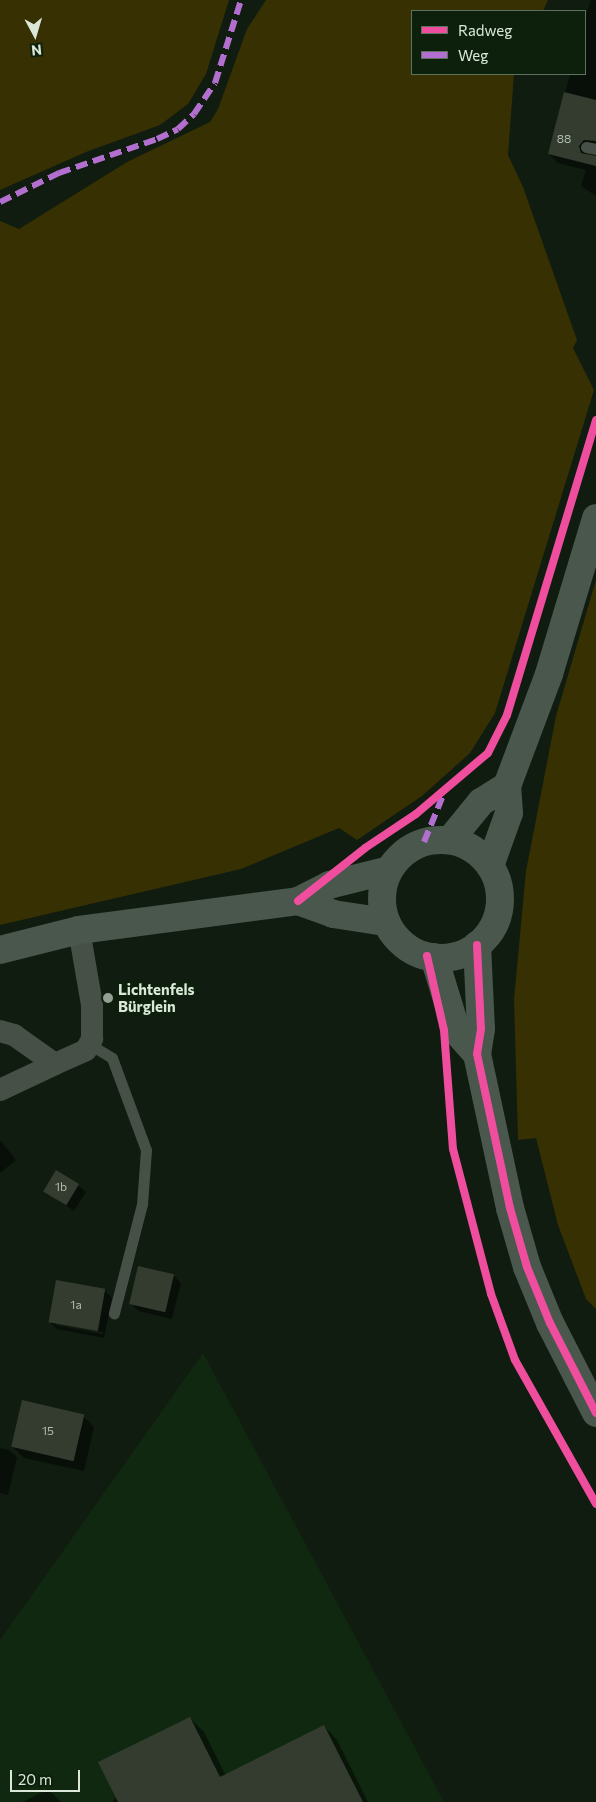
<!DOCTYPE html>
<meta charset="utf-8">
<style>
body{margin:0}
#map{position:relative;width:596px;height:1802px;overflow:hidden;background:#101c10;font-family:Commissioner,sans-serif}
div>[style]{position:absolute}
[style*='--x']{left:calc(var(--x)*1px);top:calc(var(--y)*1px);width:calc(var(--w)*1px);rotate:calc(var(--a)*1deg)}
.built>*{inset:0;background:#102810}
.green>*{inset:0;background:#373002}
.shadow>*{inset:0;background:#0007}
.building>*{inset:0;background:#343c30;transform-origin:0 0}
.lane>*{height:11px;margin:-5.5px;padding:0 5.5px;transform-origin:5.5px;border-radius:5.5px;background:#475047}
.street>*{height:22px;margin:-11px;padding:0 11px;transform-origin:11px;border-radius:11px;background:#475047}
.secondary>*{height:28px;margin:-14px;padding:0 14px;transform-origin:14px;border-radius:14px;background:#49574d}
.secondary>.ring{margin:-14px;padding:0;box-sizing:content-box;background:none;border:28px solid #49574d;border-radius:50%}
.quiet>*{height:6px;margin-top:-3px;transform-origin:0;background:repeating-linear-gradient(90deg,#b36fd0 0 12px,transparent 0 18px)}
.cycleway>*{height:8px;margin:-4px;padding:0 4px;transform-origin:4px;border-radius:4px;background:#ef4d9e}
.dots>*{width:14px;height:14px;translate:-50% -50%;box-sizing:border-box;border:2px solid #0c200c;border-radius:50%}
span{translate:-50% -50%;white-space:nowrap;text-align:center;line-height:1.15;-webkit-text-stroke:4.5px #0c200c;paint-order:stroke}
.number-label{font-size:12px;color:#b0bcaf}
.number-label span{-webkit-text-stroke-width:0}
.poi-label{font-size:15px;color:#dae7d9;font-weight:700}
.left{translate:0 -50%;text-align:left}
.legend{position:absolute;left:411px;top:10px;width:175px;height:65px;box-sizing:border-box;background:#0c200c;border:1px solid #5e705e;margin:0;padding:6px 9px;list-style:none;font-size:15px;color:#dae7d9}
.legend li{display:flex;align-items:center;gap:10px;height:25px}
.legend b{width:25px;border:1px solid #5e705e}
.north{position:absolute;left:10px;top:10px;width:50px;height:50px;-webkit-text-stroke:4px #0c200c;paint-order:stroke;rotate:174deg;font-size:14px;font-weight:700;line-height:20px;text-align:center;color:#dae7d9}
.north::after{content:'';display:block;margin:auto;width:18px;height:22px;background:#dae7d9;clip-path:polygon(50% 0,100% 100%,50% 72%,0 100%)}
.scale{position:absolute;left:10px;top:1770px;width:70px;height:22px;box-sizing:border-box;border:2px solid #dae7d9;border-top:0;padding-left:6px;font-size:15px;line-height:18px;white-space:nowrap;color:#dae7d9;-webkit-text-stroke:4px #0c200c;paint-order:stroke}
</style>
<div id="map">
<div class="built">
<div style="clip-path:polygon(203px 1353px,444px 1802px,0 1802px,0 1640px)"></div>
</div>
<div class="green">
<div style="clip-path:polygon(0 0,229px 0,206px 74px,188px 104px,160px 125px,86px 152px,0 190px)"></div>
<div style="clip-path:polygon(266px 0,548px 0,543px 11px,412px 11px,412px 74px,514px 74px,508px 155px,523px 187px,577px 340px,573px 348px,594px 390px,495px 713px,470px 753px,422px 796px,357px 840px,339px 828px,241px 869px,0 925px,0 221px,19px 229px,127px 162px,210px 122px,218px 109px,247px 29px)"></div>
<div style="clip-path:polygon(596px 580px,596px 1309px,586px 1299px,558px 1225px,536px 1138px,518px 1140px,514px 999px,526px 871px,556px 716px)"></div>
</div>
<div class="shadow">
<div style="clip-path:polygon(591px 0,596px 0,596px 148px,587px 154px,596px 157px,596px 196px,581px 186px,586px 170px,558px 163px,549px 154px,570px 74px,585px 74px,585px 18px)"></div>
<div style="clip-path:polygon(0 1140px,16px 1160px,0 1173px)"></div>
<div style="clip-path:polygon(78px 1185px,86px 1192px,74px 1211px,45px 1191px)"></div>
<div style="clip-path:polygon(173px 1275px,181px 1283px,172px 1319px,138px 1311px,131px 1303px)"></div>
<div style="clip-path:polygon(evenodd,104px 1290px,112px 1298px,104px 1338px,57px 1329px,49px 1321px,104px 1290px,56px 1322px,103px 1332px,102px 1334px,56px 1325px,56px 1322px)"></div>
<div style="clip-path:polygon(83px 1416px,94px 1427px,84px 1471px,24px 1458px,13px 1447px)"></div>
<div style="clip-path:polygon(0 1448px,9px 1450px,17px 1457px,8px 1495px,0 1493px)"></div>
<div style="clip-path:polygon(190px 1718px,204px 1732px,226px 1776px,324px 1726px,337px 1740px,368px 1802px,112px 1802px)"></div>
<div style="clip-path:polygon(48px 1789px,61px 1802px,23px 1802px)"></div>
</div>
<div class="building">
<div style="clip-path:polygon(564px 92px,596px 100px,596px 141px,584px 140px,579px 146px,581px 153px,596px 156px,596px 166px,548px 154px)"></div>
<div style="left:56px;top:1170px;width:27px;height:25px;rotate:31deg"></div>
<div style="left:138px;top:1266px;width:37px;height:39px;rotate:13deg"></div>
<div style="left:56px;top:1280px;width:50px;height:43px;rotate:10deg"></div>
<div style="left:22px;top:1400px;width:64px;height:48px;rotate:13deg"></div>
<div style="clip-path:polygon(190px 1717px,220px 1777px,324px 1725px,363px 1802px,118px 1802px,98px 1762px)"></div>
</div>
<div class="lane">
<div style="--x:586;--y:147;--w:10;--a:11"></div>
<div style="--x:89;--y:1044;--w:27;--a:31"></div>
<div style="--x:112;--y:1058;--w:98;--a:69.7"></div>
<div style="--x:146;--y:1150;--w:54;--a:94.2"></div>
<div style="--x:142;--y:1204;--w:113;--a:104.4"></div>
</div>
<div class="street">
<div style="--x:0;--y:1031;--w:15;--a:16"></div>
<div style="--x:14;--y:1035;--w:50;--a:35.3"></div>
<div style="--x:55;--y:1064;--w:34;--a:-24"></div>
<div style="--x:86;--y:1050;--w:13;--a:-61"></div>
<div style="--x:92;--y:1039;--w:34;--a:-90"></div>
<div style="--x:92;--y:1005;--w:76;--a:-99.8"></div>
<div style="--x:0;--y:1090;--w:61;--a:-25.3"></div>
</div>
<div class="secondary">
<div style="--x:450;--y:840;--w:49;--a:-50.8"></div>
<div style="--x:481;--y:802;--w:31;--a:-32"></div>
<div class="ring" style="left:382px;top:840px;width:90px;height:90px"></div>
<div style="--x:490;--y:866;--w:56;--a:-70.3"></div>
<div style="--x:509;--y:813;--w:27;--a:-94"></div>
<div style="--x:507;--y:786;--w:120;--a:-69.4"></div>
<div style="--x:549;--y:674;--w:163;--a:-73.2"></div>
<div style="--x:298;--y:901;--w:37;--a:20"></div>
<div style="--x:333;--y:914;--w:54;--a:8.6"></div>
<div style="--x:477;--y:945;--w:84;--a:87.3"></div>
<div style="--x:481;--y:1029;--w:25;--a:99"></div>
<div style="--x:477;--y:1054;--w:157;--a:77.9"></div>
<div style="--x:510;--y:1208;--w:61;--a:73.9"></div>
<div style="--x:527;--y:1267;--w:61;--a:67.7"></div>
<div style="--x:550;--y:1323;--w:101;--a:62.9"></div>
<div style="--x:0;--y:950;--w:81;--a:-14.2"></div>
<div style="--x:79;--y:930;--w:221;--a:-7.5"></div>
<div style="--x:298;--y:901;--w:35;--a:-27"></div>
<div style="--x:329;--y:885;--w:62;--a:-14"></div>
<div style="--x:434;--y:957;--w:78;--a:73"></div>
<div style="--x:457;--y:1032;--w:30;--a:48"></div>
</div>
<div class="quiet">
<div style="--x:0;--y:202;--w:66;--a:-26.2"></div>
<div style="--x:59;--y:173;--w:104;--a:-19.1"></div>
<div style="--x:157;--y:139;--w:23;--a:-25"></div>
<div style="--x:178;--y:129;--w:22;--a:-43"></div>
<div style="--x:194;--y:114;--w:37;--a:-56"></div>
<div style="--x:215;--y:83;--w:87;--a:-72.6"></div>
<div style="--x:424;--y:842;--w:53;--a:-67.8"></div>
</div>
<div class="cycleway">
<div style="--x:298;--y:901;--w:85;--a:-38.3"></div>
<div style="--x:365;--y:848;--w:61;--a:-33.7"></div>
<div style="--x:416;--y:814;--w:94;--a:-40.3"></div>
<div style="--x:488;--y:753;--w:42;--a:-63.4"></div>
<div style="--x:507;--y:715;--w:308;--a:-73.2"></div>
<div style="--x:477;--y:945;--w:84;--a:87.3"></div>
<div style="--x:481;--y:1029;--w:25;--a:99"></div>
<div style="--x:477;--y:1054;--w:157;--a:77.9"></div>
<div style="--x:510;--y:1208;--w:61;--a:73.9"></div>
<div style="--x:527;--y:1267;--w:61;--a:67.7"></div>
<div style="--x:550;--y:1323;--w:101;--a:62.9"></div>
<div style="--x:427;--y:956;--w:76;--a:77.1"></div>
<div style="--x:444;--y:1030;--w:119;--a:85.7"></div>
<div style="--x:453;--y:1149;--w:150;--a:75.3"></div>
<div style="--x:491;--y:1294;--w:70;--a:70"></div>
<div style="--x:515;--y:1360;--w:165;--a:60.6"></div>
</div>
<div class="dots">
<div style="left:108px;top:998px;background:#93a093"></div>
</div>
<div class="number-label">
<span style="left:564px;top:139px">88</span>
<span style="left:61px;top:1187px">1b</span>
<span style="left:76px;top:1305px">1a</span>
<span style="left:48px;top:1431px">15</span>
</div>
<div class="poi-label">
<span class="left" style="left:118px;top:998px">Lichtenfels<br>Bürglein</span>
</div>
<ul class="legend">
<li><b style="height:6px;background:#ef4d9e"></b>Radweg</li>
<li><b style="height:6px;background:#b36fd0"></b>Weg</li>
</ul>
<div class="north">N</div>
<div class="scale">20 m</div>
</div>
